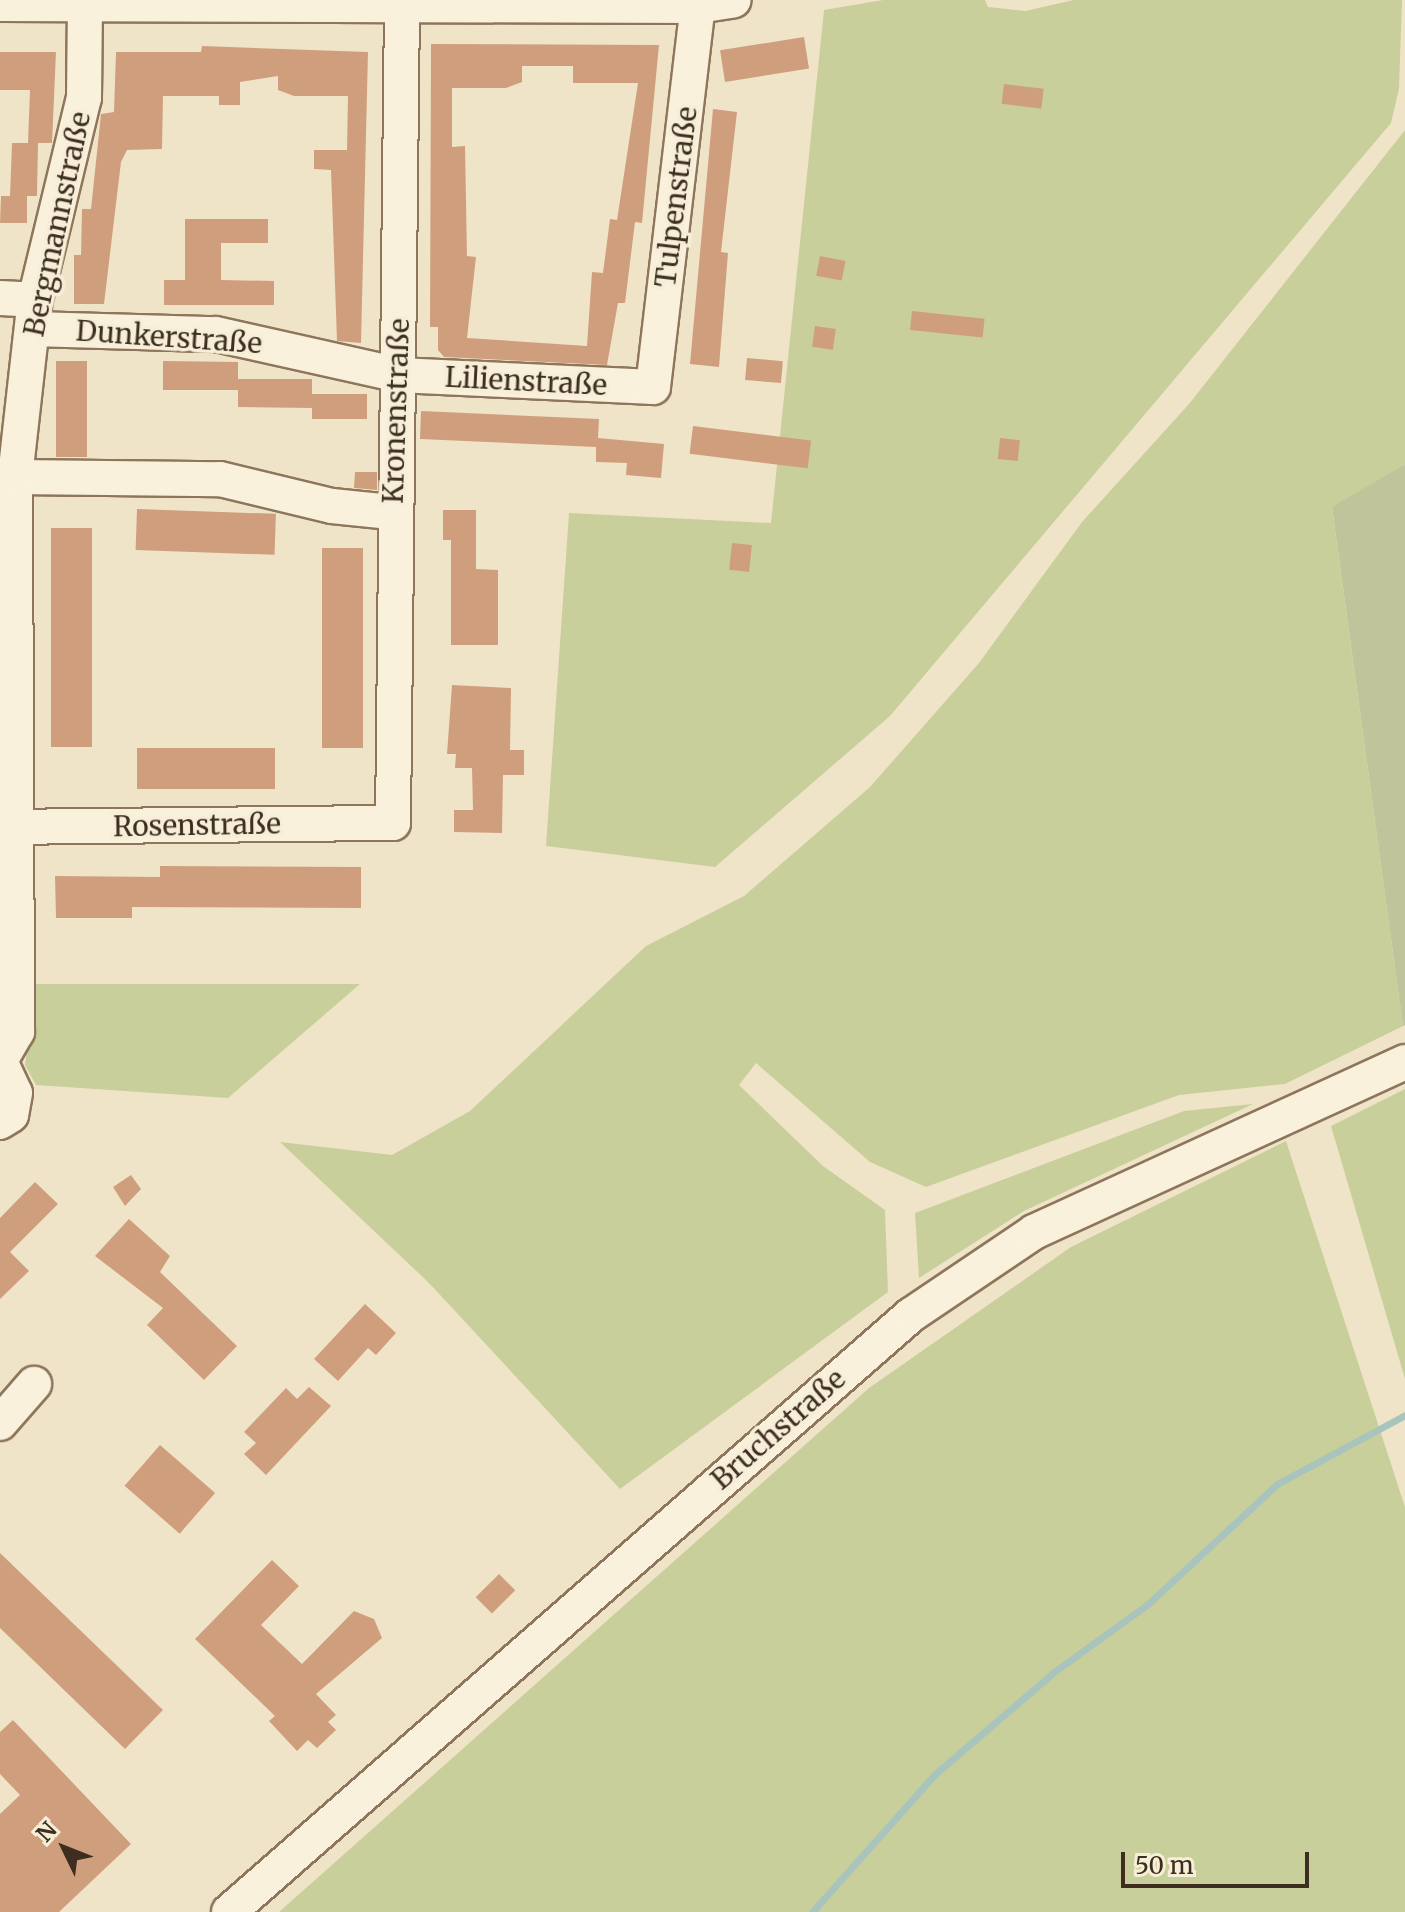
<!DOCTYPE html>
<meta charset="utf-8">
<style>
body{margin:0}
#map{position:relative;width:1405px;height:1912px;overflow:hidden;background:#f0e4c8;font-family:Merriweather,serif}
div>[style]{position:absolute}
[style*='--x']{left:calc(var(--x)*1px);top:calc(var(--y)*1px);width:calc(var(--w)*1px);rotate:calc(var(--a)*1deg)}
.green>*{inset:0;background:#c9cf9b}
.cemetery>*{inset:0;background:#bfc49a}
.stream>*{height:7px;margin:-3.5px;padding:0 3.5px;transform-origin:3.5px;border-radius:3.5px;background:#a9c4bc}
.building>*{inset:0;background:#cf9f7d;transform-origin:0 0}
.roads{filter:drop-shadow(2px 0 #8d765c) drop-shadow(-2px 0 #8d765c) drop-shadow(0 2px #8d765c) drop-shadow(0 -2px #8d765c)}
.minor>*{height:34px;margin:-17px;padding:0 17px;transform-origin:17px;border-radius:17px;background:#faf1dc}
span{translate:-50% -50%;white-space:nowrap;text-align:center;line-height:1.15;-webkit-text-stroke:7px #f7eed8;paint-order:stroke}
.street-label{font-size:28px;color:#3d2e20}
.north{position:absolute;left:24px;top:1808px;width:80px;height:80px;-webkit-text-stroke:6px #f7eed8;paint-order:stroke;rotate:313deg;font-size:22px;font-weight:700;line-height:32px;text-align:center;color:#3d2e20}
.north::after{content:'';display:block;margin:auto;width:28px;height:36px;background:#3d2e20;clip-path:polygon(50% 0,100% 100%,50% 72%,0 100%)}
.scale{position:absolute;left:1121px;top:1852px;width:188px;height:36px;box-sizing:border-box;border:4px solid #3d2e20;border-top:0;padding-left:10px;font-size:24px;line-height:28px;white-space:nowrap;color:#3d2e20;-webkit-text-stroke:6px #f7eed8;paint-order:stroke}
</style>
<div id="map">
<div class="green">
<div style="clip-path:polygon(883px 0,985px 0,988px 7px,1025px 11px,1074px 0,1402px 0,1399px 89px,1391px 123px,890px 716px,715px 867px,546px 846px,569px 513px,771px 523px,824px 10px)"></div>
<div style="clip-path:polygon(1405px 130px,1405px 464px,1332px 508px,1403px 1026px,1285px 1084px,1179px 1095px,926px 1187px,870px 1162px,756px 1063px,739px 1085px,823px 1166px,885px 1210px,888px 1292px,620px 1489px,429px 1283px,280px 1142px,392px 1155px,470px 1111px,646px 946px,744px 896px,870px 787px,979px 663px,1082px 522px,1189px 404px)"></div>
<div style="clip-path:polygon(36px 984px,360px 984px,228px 1098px,36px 1085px,25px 1065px)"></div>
<div style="clip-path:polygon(1405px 1089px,1405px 1379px,1331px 1126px)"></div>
<div style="clip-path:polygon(1253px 1104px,1024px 1211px,919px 1278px,915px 1213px,1184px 1111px)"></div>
<div style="clip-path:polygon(1286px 1141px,1405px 1507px,1405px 1912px,279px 1912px,869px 1388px,1071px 1247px)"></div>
</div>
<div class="cemetery">
<div style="clip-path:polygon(1405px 464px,1405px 1025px,1403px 1026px,1332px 507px)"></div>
</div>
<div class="stream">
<div style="--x:812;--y:1912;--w:183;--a:-48.3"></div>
<div style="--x:934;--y:1775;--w:158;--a:-40.6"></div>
<div style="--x:1054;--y:1672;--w:116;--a:-35.9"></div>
<div style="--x:1148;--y:1604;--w:176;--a:-42.9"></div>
<div style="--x:1277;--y:1484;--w:145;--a:-28.3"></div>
</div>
<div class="building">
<div style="left:804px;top:37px;width:32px;height:85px;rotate:81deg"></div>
<div style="clip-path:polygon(evenodd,431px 44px,659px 45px,642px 223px,635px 222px,625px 303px,618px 303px,607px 365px,444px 357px,438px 350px,438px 327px,430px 327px,431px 44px,522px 66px,573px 66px,573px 83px,638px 83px,617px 220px,610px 219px,603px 273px,592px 272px,587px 346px,467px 338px,476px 257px,467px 256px,465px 146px,452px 147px,452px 88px,506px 88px,522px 82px,522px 66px)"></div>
<div style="clip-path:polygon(202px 46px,368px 52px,361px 343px,337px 341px,331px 170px,314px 169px,314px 150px,347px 150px,348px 96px,294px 96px,278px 90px,278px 76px,240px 82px,240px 105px,219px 105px,219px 96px,163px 96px,162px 149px,127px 150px,121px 162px,104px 304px,74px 304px,74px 255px,81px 255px,82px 209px,91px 209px,101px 114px,114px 112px,116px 52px,201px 52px)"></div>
<div style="clip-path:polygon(0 52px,56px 52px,52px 143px,38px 143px,37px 196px,27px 196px,27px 223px,0 223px,1px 196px,10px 196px,12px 143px,28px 143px,30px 90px,0 90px)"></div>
<div style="left:1004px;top:84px;width:40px;height:20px;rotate:7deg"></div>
<div style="clip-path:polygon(713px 109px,737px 112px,721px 252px,728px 253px,719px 367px,690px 364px)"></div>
<div style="clip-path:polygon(185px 219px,268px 219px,268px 243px,221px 243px,221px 280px,274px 281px,274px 305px,164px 305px,164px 280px,185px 280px)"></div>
<div style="left:820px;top:256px;width:26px;height:20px;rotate:11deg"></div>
<div style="left:912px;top:311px;width:73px;height:19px;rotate:6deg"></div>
<div style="left:815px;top:326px;width:21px;height:21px;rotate:8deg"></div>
<div style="left:747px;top:358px;width:36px;height:22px;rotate:5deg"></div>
<div style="left:56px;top:361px;width:31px;height:96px"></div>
<div style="clip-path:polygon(163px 361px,238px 362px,238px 379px,312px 379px,312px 408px,312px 394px,367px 394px,367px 419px,312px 419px,312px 408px,238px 407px,238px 390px,163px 390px)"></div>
<div style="clip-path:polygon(421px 411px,599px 419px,598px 438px,664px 444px,661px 478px,626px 475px,627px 463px,596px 462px,596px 447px,420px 439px)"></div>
<div style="left:693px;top:426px;width:119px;height:28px;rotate:7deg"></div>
<div style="left:1000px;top:438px;width:20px;height:21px;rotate:6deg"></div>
<div style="clip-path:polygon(355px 472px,377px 472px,377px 490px,354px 488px)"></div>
<div style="left:137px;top:509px;width:139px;height:41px;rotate:2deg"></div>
<div style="clip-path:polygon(443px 510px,476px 510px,476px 569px,498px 570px,498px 645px,451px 645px,451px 540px,443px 540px)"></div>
<div style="left:51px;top:528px;width:41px;height:219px"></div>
<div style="left:732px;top:543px;width:20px;height:27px;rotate:6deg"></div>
<div style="left:322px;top:548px;width:41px;height:200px"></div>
<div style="clip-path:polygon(452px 685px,511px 688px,510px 750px,524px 750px,524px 775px,503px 775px,502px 833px,454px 832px,454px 810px,473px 810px,472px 768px,455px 768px,456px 754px,447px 754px)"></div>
<div style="left:137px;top:748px;width:138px;height:41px"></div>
<div style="clip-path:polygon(160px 866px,361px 867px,361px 908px,132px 907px,132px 918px,56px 918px,55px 876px,160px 877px)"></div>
<div style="clip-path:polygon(131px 1175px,141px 1189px,125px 1206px,113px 1187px)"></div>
<div style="clip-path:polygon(35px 1182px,58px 1204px,10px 1252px,29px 1271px,0 1299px,0 1218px)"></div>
<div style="clip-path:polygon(129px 1219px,170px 1256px,160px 1272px,237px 1346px,204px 1380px,147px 1325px,163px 1308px,95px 1256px)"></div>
<div style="clip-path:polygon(365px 1304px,396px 1333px,376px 1355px,368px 1348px,338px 1381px,314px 1359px)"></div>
<div style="clip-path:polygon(309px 1387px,331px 1406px,266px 1475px,244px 1454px,256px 1443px,244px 1432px,286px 1388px,297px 1399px)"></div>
<div style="left:160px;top:1445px;width:73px;height:54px;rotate:41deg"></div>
<div style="clip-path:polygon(0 1553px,163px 1710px,125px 1749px,0 1628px)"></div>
<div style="clip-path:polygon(272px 1560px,299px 1586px,261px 1625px,302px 1664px,354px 1611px,374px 1619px,382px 1638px,316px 1694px,336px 1715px,328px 1722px,336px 1730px,317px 1748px,308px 1740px,297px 1751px,269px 1721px,275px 1716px,195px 1639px)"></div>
<div style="left:499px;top:1574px;width:23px;height:33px;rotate:45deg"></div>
<div style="clip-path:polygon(13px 1720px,131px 1844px,59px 1912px,0 1912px,0 1814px,20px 1795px,0 1774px,0 1732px)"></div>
</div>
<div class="roads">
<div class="minor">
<div style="--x:0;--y:4;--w:698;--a:0.16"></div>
<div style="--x:698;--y:6;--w:36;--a:-9"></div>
<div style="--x:0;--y:298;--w:35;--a:3"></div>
<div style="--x:32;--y:329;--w:184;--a:1.6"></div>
<div style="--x:216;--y:334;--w:188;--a:12.6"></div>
<div style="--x:399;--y:375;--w:254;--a:2.7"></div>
<div style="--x:653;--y:387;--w:384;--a:-83.3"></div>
<div style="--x:15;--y:477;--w:205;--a:0.6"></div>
<div style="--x:220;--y:479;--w:115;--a:13.6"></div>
<div style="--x:332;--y:506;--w:59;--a:5.8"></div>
<div style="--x:0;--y:827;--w:393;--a:-0.6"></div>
<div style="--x:393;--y:823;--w:823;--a:-89.37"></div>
<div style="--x:0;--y:1061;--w:34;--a:-60"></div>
<div style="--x:17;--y:1032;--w:555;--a:-90.21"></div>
<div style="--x:15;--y:477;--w:178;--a:-83.6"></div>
<div style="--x:35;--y:300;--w:208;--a:-76.4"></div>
<div style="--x:84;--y:98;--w:93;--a:-89.4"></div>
<div style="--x:0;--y:1061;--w:35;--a:65"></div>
<div style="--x:15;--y:1093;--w:22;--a:100"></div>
<div style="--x:11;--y:1115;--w:13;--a:148"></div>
<div style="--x:0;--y:1423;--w:52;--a:-48.9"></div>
<div style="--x:229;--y:1912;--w:906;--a:-41.2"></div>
<div style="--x:911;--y:1315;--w:148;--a:-34"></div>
<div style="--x:1034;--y:1232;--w:408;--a:-24.6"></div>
</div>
</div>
<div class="street-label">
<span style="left:676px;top:197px;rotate:-83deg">Tulpenstraße</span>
<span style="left:57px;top:224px;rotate:-78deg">Bergmannstraße</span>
<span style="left:169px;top:337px;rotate:4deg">Dunkerstraße</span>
<span style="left:526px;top:381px;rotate:3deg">Lilienstraße</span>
<span style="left:396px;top:411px;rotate:-88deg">Kronenstraße</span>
<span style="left:197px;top:825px;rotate:-1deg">Rosenstraße</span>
<span style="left:778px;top:1429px;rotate:-41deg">Bruchstraße</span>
</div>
<div class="north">N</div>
<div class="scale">50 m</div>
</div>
